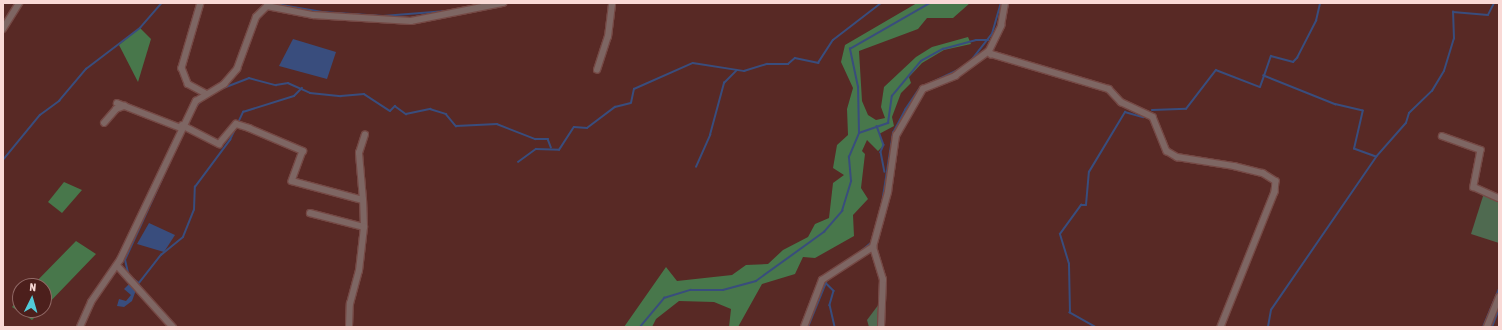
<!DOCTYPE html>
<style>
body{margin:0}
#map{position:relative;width:1502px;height:330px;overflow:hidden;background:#582925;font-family:"Asap Condensed",sans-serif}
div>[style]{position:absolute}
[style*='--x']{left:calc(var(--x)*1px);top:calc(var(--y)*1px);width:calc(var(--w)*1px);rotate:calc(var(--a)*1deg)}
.green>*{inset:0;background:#4f6a50}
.forest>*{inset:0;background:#48774b}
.water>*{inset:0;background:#394d7d}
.stream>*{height:1.5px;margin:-0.75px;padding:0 0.75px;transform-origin:0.75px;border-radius:0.75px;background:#394d7d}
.roads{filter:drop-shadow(1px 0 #754945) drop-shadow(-1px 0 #754945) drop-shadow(0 1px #754945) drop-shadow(0 -1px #754945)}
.minor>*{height:5.5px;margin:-2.75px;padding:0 2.75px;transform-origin:2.75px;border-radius:2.75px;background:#7e6663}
span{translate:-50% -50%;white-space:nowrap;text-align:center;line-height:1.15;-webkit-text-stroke:3px #4c1f1c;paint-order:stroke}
.frame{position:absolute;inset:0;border:4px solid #f9d9d6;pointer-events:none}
.north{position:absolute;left:12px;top:278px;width:40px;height:40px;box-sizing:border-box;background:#4c1f1c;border:1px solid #916966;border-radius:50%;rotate:5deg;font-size:11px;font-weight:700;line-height:16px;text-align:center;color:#f9d9d6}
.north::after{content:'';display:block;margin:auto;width:14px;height:18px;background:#52cbd9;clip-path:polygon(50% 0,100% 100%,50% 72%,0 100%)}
</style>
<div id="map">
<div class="green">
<div style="clip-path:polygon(1484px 193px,1499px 198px,1499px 243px,1471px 234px)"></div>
<div style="clip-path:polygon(882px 300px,881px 327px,869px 327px,867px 320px)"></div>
</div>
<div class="forest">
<div style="clip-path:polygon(917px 3px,970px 3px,953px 18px,927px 18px,918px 29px,859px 51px,862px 101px,868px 115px,876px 120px,885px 118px,881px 107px,884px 87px,916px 57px,932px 47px,968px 37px,971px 44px,944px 50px,922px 63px,909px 77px,911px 83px,901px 93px,892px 117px,894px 126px,879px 134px,884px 145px,878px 151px,867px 140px,862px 151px,865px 154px,861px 188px,868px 199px,853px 215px,854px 236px,815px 258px,803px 257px,795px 274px,762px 284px,738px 327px,729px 327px,731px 309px,714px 302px,679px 301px,656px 319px,652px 327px,624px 327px,666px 267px,677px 281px,732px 275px,746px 265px,768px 264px,783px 250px,808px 237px,815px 224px,829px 218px,833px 183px,844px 175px,833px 168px,837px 145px,848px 135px,847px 109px,853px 88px,841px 62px,845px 45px)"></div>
<div style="clip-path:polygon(140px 28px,151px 39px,138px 82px,119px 45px)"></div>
<div style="clip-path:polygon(64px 182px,82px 190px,62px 213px,48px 202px)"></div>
<div style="clip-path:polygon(76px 241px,96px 254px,44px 308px,44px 286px,32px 286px)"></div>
<div style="clip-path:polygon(20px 298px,20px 310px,42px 310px,32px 320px,12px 307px)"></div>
</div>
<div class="water">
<div style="clip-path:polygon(293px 39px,336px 52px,327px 79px,279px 66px)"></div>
<div style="clip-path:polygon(149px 223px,175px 235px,164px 252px,137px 244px)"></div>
<div style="clip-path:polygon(129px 284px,136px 290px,132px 301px,124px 307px,117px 306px,119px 299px,126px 301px,131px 295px,124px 289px)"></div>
</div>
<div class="stream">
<div style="--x:270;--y:3;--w:53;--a:9.8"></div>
<div style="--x:322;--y:12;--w:61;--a:3.8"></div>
<div style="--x:383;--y:16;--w:63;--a:-4.5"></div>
<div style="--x:475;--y:6;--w:10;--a:-17"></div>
<div style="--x:970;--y:62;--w:36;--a:-52"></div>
<div style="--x:992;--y:34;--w:32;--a:-74"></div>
<div style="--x:221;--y:89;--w:30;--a:-21"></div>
<div style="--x:249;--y:78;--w:28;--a:15"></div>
<div style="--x:276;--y:85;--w:12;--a:-9"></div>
<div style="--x:288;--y:83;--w:24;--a:24"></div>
<div style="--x:310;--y:93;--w:31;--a:6"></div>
<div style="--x:341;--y:96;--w:23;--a:-5"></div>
<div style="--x:364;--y:94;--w:31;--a:33"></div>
<div style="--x:390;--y:111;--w:7;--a:-45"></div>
<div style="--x:395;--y:106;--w:14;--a:36"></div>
<div style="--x:406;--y:114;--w:25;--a:-12"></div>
<div style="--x:430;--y:109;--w:17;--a:17"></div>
<div style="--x:446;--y:114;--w:16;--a:50"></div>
<div style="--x:456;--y:126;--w:41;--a:-2.8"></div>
<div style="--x:497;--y:124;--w:41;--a:21.5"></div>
<div style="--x:535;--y:139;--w:13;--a:0"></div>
<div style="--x:548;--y:139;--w:9;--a:69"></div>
<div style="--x:195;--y:108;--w:11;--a:-49"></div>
<div style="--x:1152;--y:110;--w:34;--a:-2"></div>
<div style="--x:1186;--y:109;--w:49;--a:-52.4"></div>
<div style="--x:1216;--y:70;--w:47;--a:21.1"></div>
<div style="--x:1260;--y:87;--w:12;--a:-70"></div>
<div style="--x:877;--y:126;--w:20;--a:70"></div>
<div style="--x:884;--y:145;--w:8;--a:113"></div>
<div style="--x:881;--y:152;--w:20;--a:79"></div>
<div style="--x:859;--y:133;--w:31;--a:-19"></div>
<div style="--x:888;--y:123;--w:27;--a:-82"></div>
<div style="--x:892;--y:96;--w:45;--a:-50.4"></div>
<div style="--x:921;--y:61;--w:25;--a:-29"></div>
<div style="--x:943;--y:49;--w:34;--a:-15"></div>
<div style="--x:976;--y:40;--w:12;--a:0"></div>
<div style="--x:1376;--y:157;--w:45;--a:-48.6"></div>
<div style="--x:1406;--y:123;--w:10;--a:-73"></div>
<div style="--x:1409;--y:113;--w:32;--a:-44"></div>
<div style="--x:1432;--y:91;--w:23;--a:-59"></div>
<div style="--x:1444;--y:71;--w:34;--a:-73"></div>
<div style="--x:1454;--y:39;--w:27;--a:-92"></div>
<div style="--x:1453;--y:12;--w:35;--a:5"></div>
<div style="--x:1488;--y:15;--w:13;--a:-63"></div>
<div style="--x:3;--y:160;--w:58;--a:-50.6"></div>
<div style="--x:40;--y:115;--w:24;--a:-36"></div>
<div style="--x:59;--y:101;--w:42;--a:-49.8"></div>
<div style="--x:86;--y:69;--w:68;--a:-37.2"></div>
<div style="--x:140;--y:28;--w:33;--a:-49"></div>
<div style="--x:518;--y:162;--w:22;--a:-36"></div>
<div style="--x:536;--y:149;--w:23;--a:2"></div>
<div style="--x:559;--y:150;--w:27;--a:-57"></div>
<div style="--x:574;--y:127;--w:13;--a:4"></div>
<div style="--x:587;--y:128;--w:35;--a:-37"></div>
<div style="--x:615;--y:107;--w:16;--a:-14"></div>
<div style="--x:631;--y:103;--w:14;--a:-78"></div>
<div style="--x:634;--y:89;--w:64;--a:-23.8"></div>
<div style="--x:693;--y:63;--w:52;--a:8.9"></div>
<div style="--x:744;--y:71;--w:24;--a:-17"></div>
<div style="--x:767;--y:64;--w:21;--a:0"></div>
<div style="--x:788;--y:64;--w:9;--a:-41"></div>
<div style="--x:795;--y:58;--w:24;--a:12"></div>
<div style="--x:818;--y:63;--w:27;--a:-57"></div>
<div style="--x:833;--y:40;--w:61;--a:-37.6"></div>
<div style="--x:696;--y:167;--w:35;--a:-66"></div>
<div style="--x:710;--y:135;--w:54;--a:-74.9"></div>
<div style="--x:724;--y:83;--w:18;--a:-45"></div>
<div style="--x:882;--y:203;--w:71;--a:-81.1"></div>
<div style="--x:893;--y:133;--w:26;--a:-62"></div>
<div style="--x:905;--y:110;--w:27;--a:-56"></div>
<div style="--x:920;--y:88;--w:44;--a:-25.4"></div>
<div style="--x:859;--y:253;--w:16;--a:-40"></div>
<div style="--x:128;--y:273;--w:13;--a:-103"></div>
<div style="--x:125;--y:260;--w:118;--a:-65.4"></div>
<div style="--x:130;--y:276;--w:11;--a:38"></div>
<div style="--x:139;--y:283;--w:36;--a:-52"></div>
<div style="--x:161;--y:255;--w:28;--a:-39"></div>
<div style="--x:183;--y:237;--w:29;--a:-68"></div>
<div style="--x:194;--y:210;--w:23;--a:-88"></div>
<div style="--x:195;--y:187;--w:59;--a:-53.3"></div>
<div style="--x:230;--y:140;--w:31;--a:-65"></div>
<div style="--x:243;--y:112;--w:53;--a:-17.4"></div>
<div style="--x:294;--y:96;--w:11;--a:-45"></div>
<div style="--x:640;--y:327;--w:38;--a:-50"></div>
<div style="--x:664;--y:298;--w:28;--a:-17"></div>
<div style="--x:691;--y:290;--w:32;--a:0"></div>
<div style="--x:723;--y:290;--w:34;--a:-15"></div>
<div style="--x:756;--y:281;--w:84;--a:-35.8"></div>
<div style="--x:824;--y:232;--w:28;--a:-49"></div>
<div style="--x:842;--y:211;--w:31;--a:-73"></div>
<div style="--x:851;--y:181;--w:24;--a:-95"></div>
<div style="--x:849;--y:157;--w:26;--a:-67"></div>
<div style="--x:859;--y:133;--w:46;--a:-91.2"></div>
<div style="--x:858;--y:87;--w:39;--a:-102"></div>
<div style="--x:850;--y:49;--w:92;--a:-29.9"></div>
<div style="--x:808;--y:327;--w:48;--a:-67.8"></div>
<div style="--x:826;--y:283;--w:11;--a:45"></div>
<div style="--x:834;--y:291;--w:15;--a:106"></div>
<div style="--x:830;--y:305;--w:23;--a:77"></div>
<div style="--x:1095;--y:327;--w:29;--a:-151"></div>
<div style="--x:1070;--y:313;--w:49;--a:-91.2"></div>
<div style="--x:1069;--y:264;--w:31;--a:-107"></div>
<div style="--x:1060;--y:234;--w:36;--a:-54"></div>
<div style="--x:1081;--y:205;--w:5;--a:0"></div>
<div style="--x:1086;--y:205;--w:33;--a:-85"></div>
<div style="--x:1089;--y:172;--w:70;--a:-59"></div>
<div style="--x:1125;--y:112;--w:19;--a:16"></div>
<div style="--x:1268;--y:327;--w:17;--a:-80"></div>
<div style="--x:1271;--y:310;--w:186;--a:-55.5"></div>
<div style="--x:1376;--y:157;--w:23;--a:-160"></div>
<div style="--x:1354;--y:149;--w:39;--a:-77"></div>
<div style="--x:1363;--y:111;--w:28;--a:-167"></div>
<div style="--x:1336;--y:105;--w:78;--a:-158.1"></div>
<div style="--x:1264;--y:76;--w:21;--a:-71"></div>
<div style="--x:1271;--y:56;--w:23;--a:15"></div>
<div style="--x:1293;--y:62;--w:6;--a:-45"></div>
<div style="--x:1297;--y:58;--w:42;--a:-62.8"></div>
<div style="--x:1316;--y:21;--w:18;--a:-77"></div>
<div style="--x:1483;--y:327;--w:41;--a:-67.2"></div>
<div style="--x:1492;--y:327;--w:19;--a:-69"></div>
</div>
<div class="roads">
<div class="minor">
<div style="--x:201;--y:3;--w:68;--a:106.3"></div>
<div style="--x:182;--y:68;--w:17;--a:69"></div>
<div style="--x:188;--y:84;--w:19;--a:28"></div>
<div style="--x:3;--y:29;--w:31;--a:-58"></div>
<div style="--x:989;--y:51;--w:4;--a:56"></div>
<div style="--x:991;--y:54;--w:123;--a:16.5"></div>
<div style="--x:1109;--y:89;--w:18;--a:47"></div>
<div style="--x:1121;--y:102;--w:35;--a:25"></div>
<div style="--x:1153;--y:117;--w:37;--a:68"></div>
<div style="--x:1167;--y:151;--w:12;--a:31"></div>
<div style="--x:1177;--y:157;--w:58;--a:9"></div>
<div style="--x:1234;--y:166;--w:30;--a:14"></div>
<div style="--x:1263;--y:173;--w:15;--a:32"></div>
<div style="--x:1276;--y:181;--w:11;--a:95"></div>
<div style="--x:1275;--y:192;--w:145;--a:111.8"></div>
<div style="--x:597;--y:70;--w:35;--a:-72"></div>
<div style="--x:608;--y:37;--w:34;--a:-83"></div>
<div style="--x:117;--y:103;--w:69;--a:21.3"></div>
<div style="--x:104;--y:123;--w:18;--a:-49"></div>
<div style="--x:116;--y:109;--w:9;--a:-21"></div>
<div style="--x:182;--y:125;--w:42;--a:27.2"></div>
<div style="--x:219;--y:144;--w:26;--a:-50"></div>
<div style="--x:236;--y:124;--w:14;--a:17"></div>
<div style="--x:249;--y:128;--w:59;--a:23.1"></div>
<div style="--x:303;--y:151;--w:32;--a:110"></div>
<div style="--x:292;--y:181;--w:73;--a:15"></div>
<div style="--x:363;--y:200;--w:47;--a:-94.9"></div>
<div style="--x:359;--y:153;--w:19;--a:-72"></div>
<div style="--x:1442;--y:136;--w:41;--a:19.7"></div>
<div style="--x:1481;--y:150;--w:38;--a:101"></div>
<div style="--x:1474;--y:187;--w:27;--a:24"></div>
<div style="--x:310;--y:213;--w:56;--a:14.5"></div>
<div style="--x:364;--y:227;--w:27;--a:-92"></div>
<div style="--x:117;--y:265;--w:84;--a:47.9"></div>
<div style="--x:80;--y:327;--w:27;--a:-66"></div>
<div style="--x:91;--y:302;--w:51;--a:-55.4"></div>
<div style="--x:120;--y:260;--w:176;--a:-64.5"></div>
<div style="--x:196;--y:101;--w:33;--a:-31"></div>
<div style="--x:224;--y:84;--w:20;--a:-49"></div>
<div style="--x:237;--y:69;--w:55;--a:-69.9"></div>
<div style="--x:256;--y:17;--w:16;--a:-45"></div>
<div style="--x:267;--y:6;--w:47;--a:11.1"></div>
<div style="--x:313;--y:15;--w:98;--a:3.5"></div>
<div style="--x:411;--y:21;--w:94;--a:-11.1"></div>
<div style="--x:349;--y:327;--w:23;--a:-88"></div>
<div style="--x:350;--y:304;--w:34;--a:-75"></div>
<div style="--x:359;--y:271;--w:44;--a:-83.5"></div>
<div style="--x:804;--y:327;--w:50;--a:-69"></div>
<div style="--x:822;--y:280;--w:61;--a:-32.9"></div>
<div style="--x:881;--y:327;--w:47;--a:-87.6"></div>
<div style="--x:883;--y:280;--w:34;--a:-107"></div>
<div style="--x:873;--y:247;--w:57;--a:-74.7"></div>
<div style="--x:888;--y:192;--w:57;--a:-81.9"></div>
<div style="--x:896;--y:136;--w:54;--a:-60.1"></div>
<div style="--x:923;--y:89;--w:35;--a:-22"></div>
<div style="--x:955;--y:76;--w:42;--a:-36.3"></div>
<div style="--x:989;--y:51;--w:28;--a:-64"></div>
<div style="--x:1001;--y:26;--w:23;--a:-80"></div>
<div style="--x:1487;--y:327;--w:32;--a:-68"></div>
</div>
</div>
<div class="frame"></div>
<div class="north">N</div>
</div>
